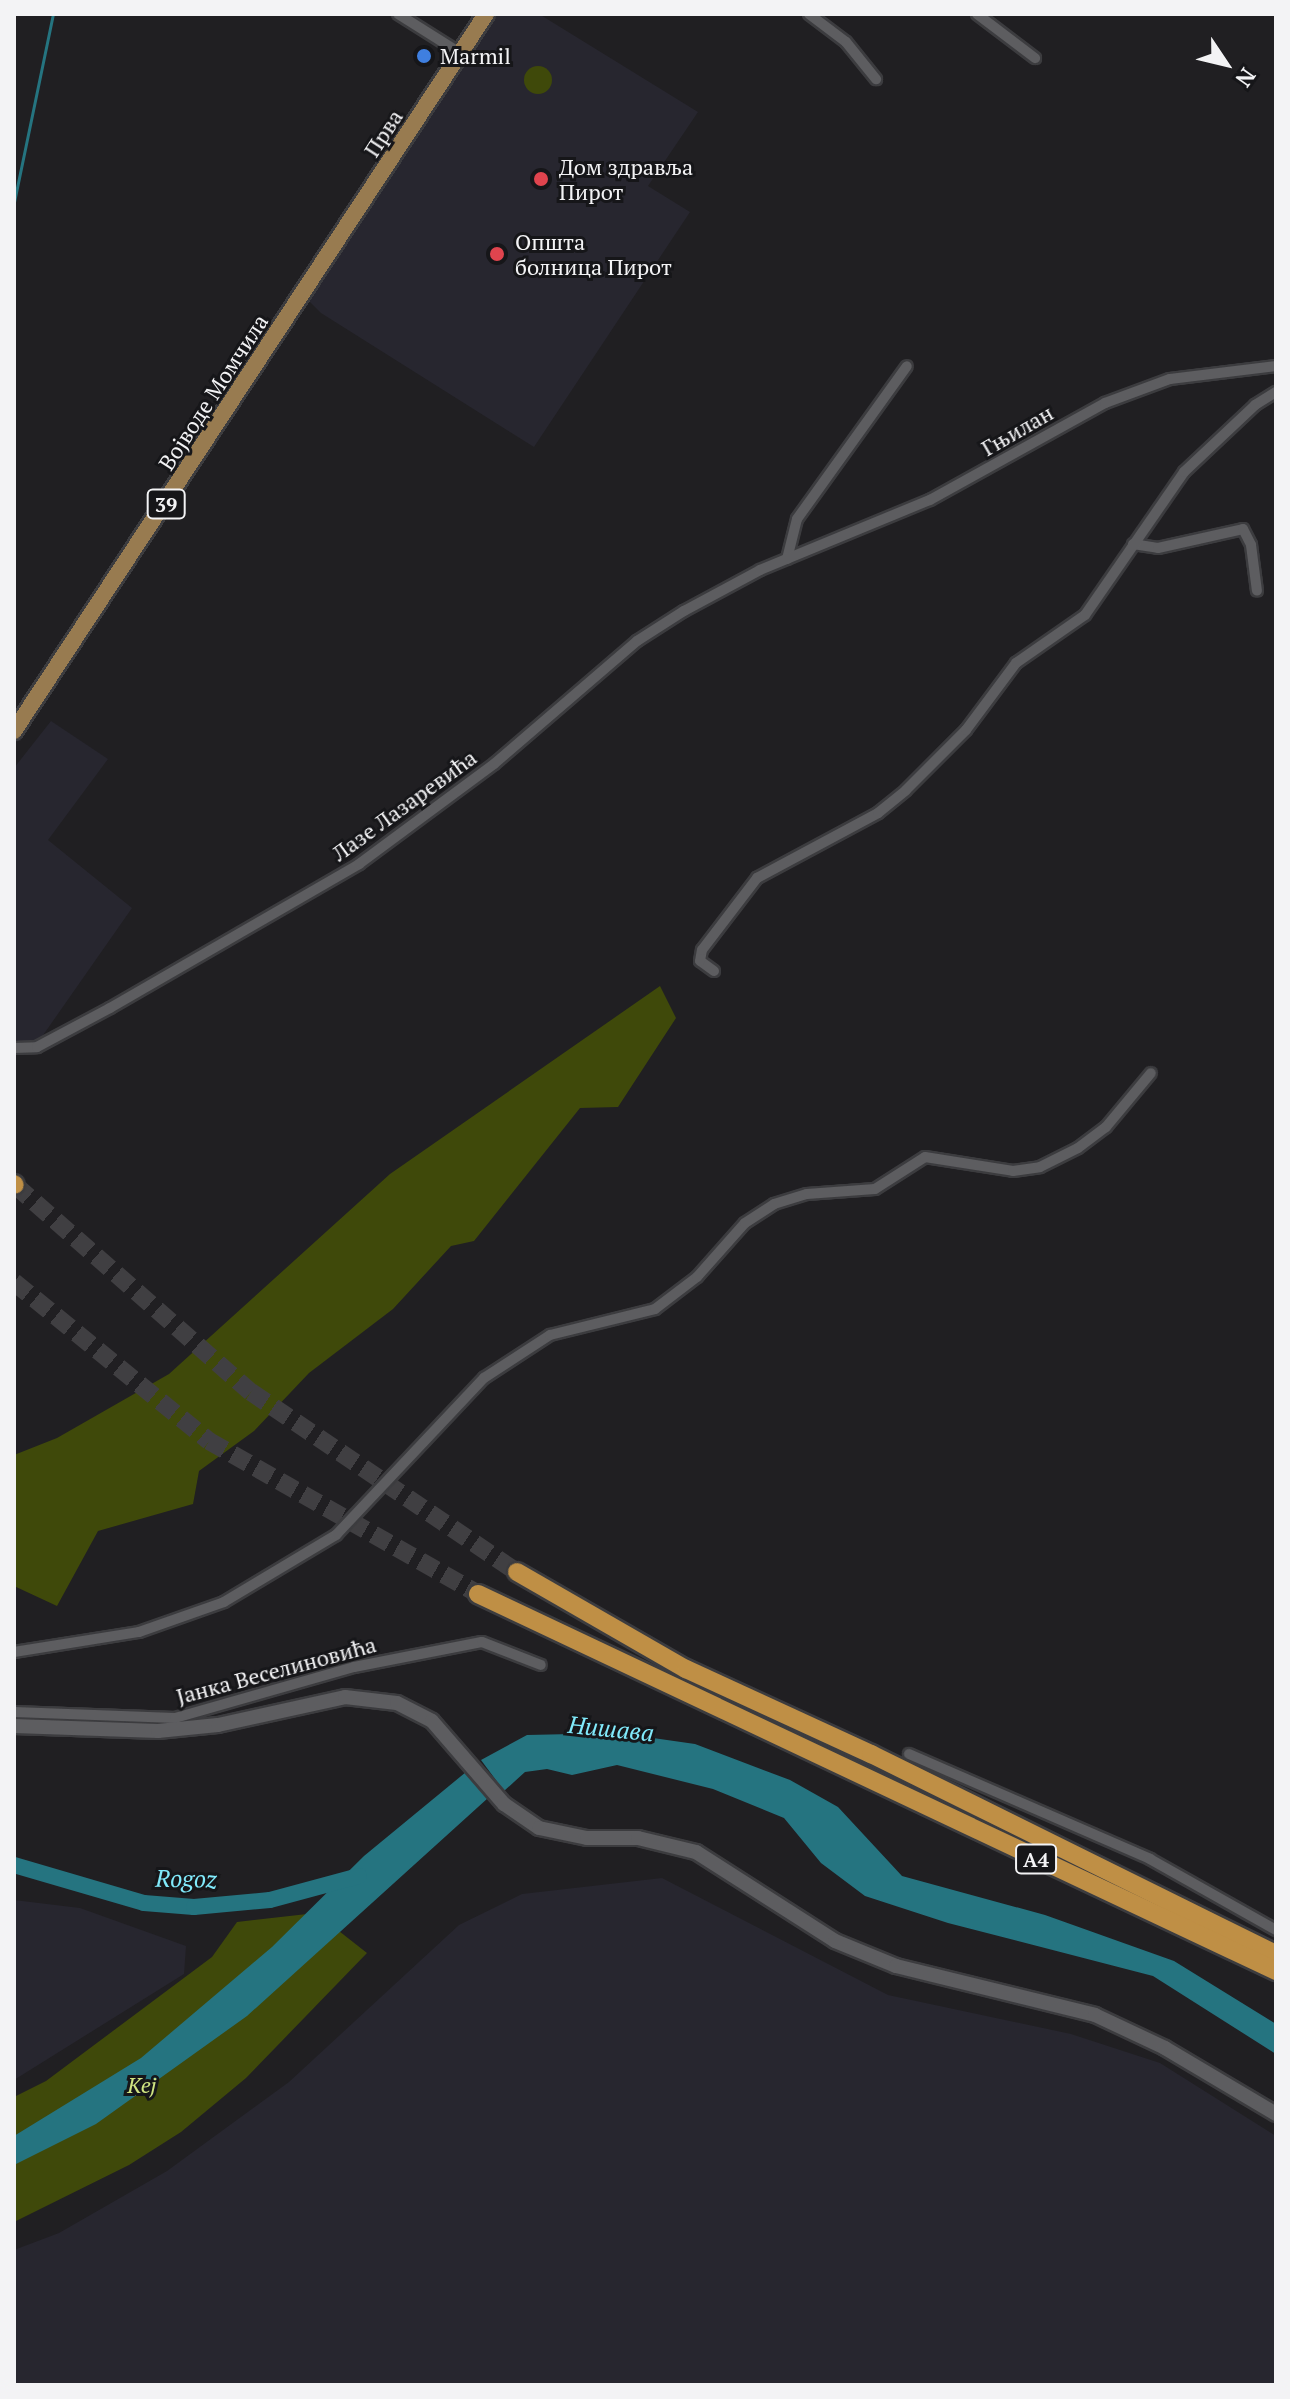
<!DOCTYPE html>
<meta charset="utf-8">
<style>
body{margin:0}
#map{position:relative;width:1290px;height:2399px;overflow:hidden;background:#201f22;font-family:"PT Serif",serif}
div>[style]{position:absolute}
[style*='--x']{left:calc(var(--x)*1px);top:calc(var(--y)*1px);width:calc(var(--w)*1px);rotate:calc(var(--a)*1deg)}
.built>*{inset:0;background:#27262f}
.green>*{inset:0;background:#3f490a}
.round{border-radius:50%}
.water>*{inset:0;background:#257480}
.stream>*{height:3px;margin:-1.5px;padding:0 1.5px;transform-origin:1.5px;border-radius:1.5px;background:#257480}
.river>*{height:16px;margin:-8px;padding:0 8px;transform-origin:8px;border-radius:8px;background:#257480}
.motorway-tunnel>*{height:18px;margin-top:-9px;transform-origin:0;background:repeating-linear-gradient(90deg,#403f42 0 18px,transparent 0 27px)}
.roads{filter:drop-shadow(2px 0 #3c3c3f) drop-shadow(-2px 0 #3c3c3f) drop-shadow(0 2px #3c3c3f) drop-shadow(0 -2px #3c3c3f)}
.minor>*{height:10px;margin:-5px;padding:0 5px;transform-origin:5px;border-radius:5px;background:#5d5d60}
.secondary>*{height:14px;margin:-7px;padding:0 7px;transform-origin:7px;border-radius:7px;background:#5d5d60}
.primary>*{height:16px;margin:-8px;padding:0 8px;transform-origin:8px;border-radius:8px;background:#987b50}
.motorway>*{height:18px;margin:-9px;padding:0 9px;transform-origin:9px;border-radius:9px;background:#bf8f45}
.dots>*{width:22px;height:22px;translate:-50% -50%;box-sizing:border-box;border:4px solid #161619;border-radius:50%}
span{translate:-50% -50%;white-space:nowrap;text-align:center;line-height:1.15;-webkit-text-stroke:6px #161619;paint-order:stroke}
.shield-label span{padding:2px 6px;background:#161619;border:2px solid;border-radius:6px;-webkit-text-stroke-width:0}
.shield-label{font-size:20px;color:#f3f3f5;font-weight:700}
.poi-label{font-size:22px;color:#f3f3f5}
.left{translate:0 -50%;text-align:left}
.street-label{font-size:22px;color:#f3f3f5}
.park-label{font-size:22px;color:#d0e482;font-style:italic}
.water-label{font-size:24px;color:#81eafb;font-style:italic}
.frame{position:absolute;inset:0;border:16px solid #f3f3f5;pointer-events:none}
.north{position:absolute;left:1186px;top:24px;width:80px;height:80px;-webkit-text-stroke:6px #161619;paint-order:stroke;rotate:125deg;font-size:22px;font-weight:700;line-height:32px;text-align:center;color:#f3f3f5}
.north::after{content:'';display:block;margin:auto;width:28px;height:36px;background:#f3f3f5;clip-path:polygon(50% 0,100% 100%,50% 72%,0 100%)}
</style>
<div id="map">
<div class="built">
<div style="clip-path:polygon(489px 14px,539px 14px,698px 112px,648px 186px,690px 212px,534px 447px,321px 313px,304px 296px)"></div>
<div style="clip-path:polygon(51px 721px,108px 759px,48px 840px,132px 908px,39px 1041px,14px 1046px,14px 768px)"></div>
<div style="clip-path:polygon(662px 1878px,888px 1995px,1071px 2034px,1160px 2063px,1276px 2136px,1276px 2385px,14px 2385px,14px 2250px,59px 2233px,167px 2171px,289px 2082px,459px 1925px,522px 1894px)"></div>
<div style="clip-path:polygon(14px 1900px,80px 1908px,186px 1946px,184px 1974px,14px 2080px)"></div>
</div>
<div class="green">
<div class="round" style="left:524px;top:66px;width:28px;height:28px"></div>
<div style="clip-path:polygon(660px 986px,676px 1018px,618px 1107px,580px 1108px,474px 1241px,451px 1246px,393px 1309px,309px 1373px,254px 1431px,199px 1471px,193px 1504px,98px 1531px,57px 1606px,14px 1586px,14px 1455px,57px 1438px,169px 1374px,390px 1174px)"></div>
<div style="clip-path:polygon(316px 1913px,367px 1953px,246px 2078px,181px 2132px,129px 2165px,14px 2222px,14px 2097px,46px 2081px,212px 1957px,237px 1922px)"></div>
</div>
<div class="water">
<div style="clip-path:polygon(618px 1733px,695px 1744px,790px 1780px,838px 1807px,902px 1876px,1045px 1915px,1174px 1961px,1276px 2024px,1276px 2054px,1153px 1976px,948px 1923px,865px 1896px,821px 1863px,784px 1818px,713px 1789px,617px 1765px,572px 1775px,547px 1769px,525px 1772px,504px 1791px,481px 1760px,527px 1735px)"></div>
<div style="clip-path:polygon(466px 1772px,488px 1798px,247px 2016px,96px 2124px,14px 2165px,14px 2136px,141px 2058px,272px 1947px,364px 1856px)"></div>
</div>
<div class="stream">
<div style="--x:14;--y:202;--w:192;--a:-78.3"></div>
</div>
<div class="river">
<div style="--x:14;--y:1865;--w:135;--a:16.3"></div>
<div style="--x:144;--y:1903;--w:50;--a:4.6"></div>
<div style="--x:194;--y:1907;--w:76;--a:-5.3"></div>
<div style="--x:270;--y:1900;--w:92;--a:-15.1"></div>
</div>
<div class="motorway-tunnel">
<div style="--x:15;--y:1185;--w:314;--a:41.3"></div>
<div style="--x:251;--y:1392;--w:321;--a:34.1"></div>
<div style="--x:14;--y:1282;--w:252;--a:39.2"></div>
<div style="--x:209;--y:1441;--w:309;--a:29.6"></div>
</div>
<div class="roads">
<div class="minor">
<div style="--x:398;--y:14;--w:73;--a:32.2"></div>
<div style="--x:809;--y:14;--w:46;--a:37.1"></div>
<div style="--x:846;--y:42;--w:48;--a:51"></div>
<div style="--x:977;--y:14;--w:73;--a:37.2"></div>
<div style="--x:1133;--y:544;--w:25;--a:9"></div>
<div style="--x:1158;--y:548;--w:87;--a:-12.6"></div>
<div style="--x:1243;--y:529;--w:18;--a:63"></div>
<div style="--x:1251;--y:545;--w:46;--a:82.6"></div>
<div style="--x:787;--y:559;--w:41;--a:-76"></div>
<div style="--x:797;--y:519;--w:188;--a:-54.3"></div>
<div style="--x:714;--y:971;--w:17;--a:-144"></div>
<div style="--x:700;--y:961;--w:11;--a:-80"></div>
<div style="--x:702;--y:950;--w:91;--a:-52.6"></div>
<div style="--x:757;--y:878;--w:137;--a:-28.2"></div>
<div style="--x:878;--y:813;--w:36;--a:-39"></div>
<div style="--x:906;--y:790;--w:85;--a:-45"></div>
<div style="--x:966;--y:730;--w:84;--a:-53.3"></div>
<div style="--x:1016;--y:663;--w:84;--a:-34.8"></div>
<div style="--x:1085;--y:615;--w:174;--a:-55.3"></div>
<div style="--x:1184;--y:472;--w:98;--a:-43.3"></div>
<div style="--x:1255;--y:405;--w:25;--a:-32"></div>
<div style="--x:14;--y:1048;--w:23;--a:-2"></div>
<div style="--x:37;--y:1047;--w:83;--a:-28.1"></div>
<div style="--x:110;--y:1008;--w:288;--a:-30"></div>
<div style="--x:359;--y:864;--w:168;--a:-36.5"></div>
<div style="--x:494;--y:764;--w:189;--a:-40.7"></div>
<div style="--x:637;--y:641;--w:56;--a:-32.6"></div>
<div style="--x:684;--y:611;--w:86;--a:-28.3"></div>
<div style="--x:760;--y:570;--w:184;--a:-22.4"></div>
<div style="--x:930;--y:500;--w:200;--a:-29"></div>
<div style="--x:1105;--y:403;--w:69;--a:-20.3"></div>
<div style="--x:1170;--y:379;--w:107;--a:-7"></div>
<div style="--x:14;--y:1652;--w:127;--a:-9.1"></div>
<div style="--x:139;--y:1632;--w:90;--a:-19.4"></div>
<div style="--x:224;--y:1602;--w:131;--a:-30.9"></div>
<div style="--x:336;--y:1535;--w:216;--a:-46.7"></div>
<div style="--x:484;--y:1378;--w:79;--a:-33.1"></div>
<div style="--x:550;--y:1335;--w:108;--a:-13.9"></div>
<div style="--x:655;--y:1309;--w:53;--a:-37.3"></div>
<div style="--x:697;--y:1277;--w:72;--a:-48.4"></div>
<div style="--x:745;--y:1223;--w:35;--a:-33"></div>
<div style="--x:774;--y:1204;--w:34;--a:-17"></div>
<div style="--x:807;--y:1194;--w:68;--a:-4.2"></div>
<div style="--x:875;--y:1189;--w:59;--a:-32.6"></div>
<div style="--x:925;--y:1157;--w:89;--a:9"></div>
<div style="--x:1013;--y:1171;--w:27;--a:-8"></div>
<div style="--x:1040;--y:1167;--w:42;--a:-26.6"></div>
<div style="--x:1078;--y:1148;--w:35;--a:-37"></div>
<div style="--x:1106;--y:1127;--w:70;--a:-50.2"></div>
<div style="--x:14;--y:1712;--w:161;--a:2.1"></div>
<div style="--x:175;--y:1718;--w:186;--a:-15.9"></div>
<div style="--x:354;--y:1667;--w:130;--a:-11.1"></div>
<div style="--x:482;--y:1642;--w:63;--a:21.3"></div>
<div style="--x:909;--y:1754;--w:263;--a:23.5"></div>
<div style="--x:1150;--y:1859;--w:145;--a:29.4"></div>
</div>
<div class="secondary">
<div style="--x:14;--y:1726;--w:144;--a:2"></div>
<div style="--x:158;--y:1731;--w:60;--a:-5.7"></div>
<div style="--x:218;--y:1725;--w:130;--a:-12.4"></div>
<div style="--x:345;--y:1697;--w:52;--a:6.6"></div>
<div style="--x:397;--y:1703;--w:39;--a:27"></div>
<div style="--x:432;--y:1721;--w:110;--a:49.1"></div>
<div style="--x:504;--y:1804;--w:42;--a:34.4"></div>
<div style="--x:539;--y:1828;--w:49;--a:11.8"></div>
<div style="--x:587;--y:1838;--w:51;--a:0"></div>
<div style="--x:638;--y:1838;--w:60;--a:13.6"></div>
<div style="--x:696;--y:1852;--w:165;--a:32.6"></div>
<div style="--x:835;--y:1941;--w:66;--a:22.3"></div>
<div style="--x:896;--y:1966;--w:205;--a:13.8"></div>
<div style="--x:1095;--y:2015;--w:77;--a:25.2"></div>
<div style="--x:1165;--y:2048;--w:129;--a:30.7"></div>
</div>
<div class="primary">
<div style="--x:14;--y:731;--w:858;--a:-56.64"></div>
</div>
<div class="motorway">
<div style="--x:14;--y:1184;--w:1;--a:45"></div>
<div style="--x:517;--y:1572;--w:195;--a:29.9"></div>
<div style="--x:686;--y:1669;--w:204;--a:24.7"></div>
<div style="--x:871;--y:1754;--w:452;--a:26.3"></div>
<div style="--x:478;--y:1594;--w:883;--a:25.29"></div>
</div>
</div>
<div class="dots">
<div style="left:424px;top:56px;background:#3f7fe0"></div>
<div style="left:541px;top:179px;background:#e0444e"></div>
<div style="left:497px;top:254px;background:#e0444e"></div>
</div>
<div class="shield-label">
<span style="left:166px;top:504px">39</span>
<span style="left:1036px;top:1859px">A4</span>
</div>
<div class="poi-label">
<span class="left" style="left:440px;top:56px">Marmil</span>
<span class="left" style="left:559px;top:179px">Дом здравља<br>Пирот</span>
<span class="left" style="left:515px;top:254px">Општа<br>болница Пирот</span>
</div>
<div class="street-label">
<span style="left:383px;top:133px;rotate:-57deg">Прва</span>
<span style="left:213px;top:392px;rotate:-57deg">Војводе Момчила</span>
<span style="left:1017px;top:430px;rotate:-30deg">Гњилан</span>
<span style="left:404px;top:805px;rotate:-36deg">Лазе Лазаревића</span>
<span style="left:276px;top:1670px;rotate:-15deg">Јанка Веселиновића</span>
</div>
<div class="park-label">
<span style="left:142px;top:2085px">Кеј</span>
</div>
<div class="water-label">
<span style="left:611px;top:1729px;rotate:6deg">Нишава</span>
<span style="left:186px;top:1879px;rotate:1deg">Rogoz</span>
</div>
<div class="frame"></div>
<div class="north">N</div>
</div>
